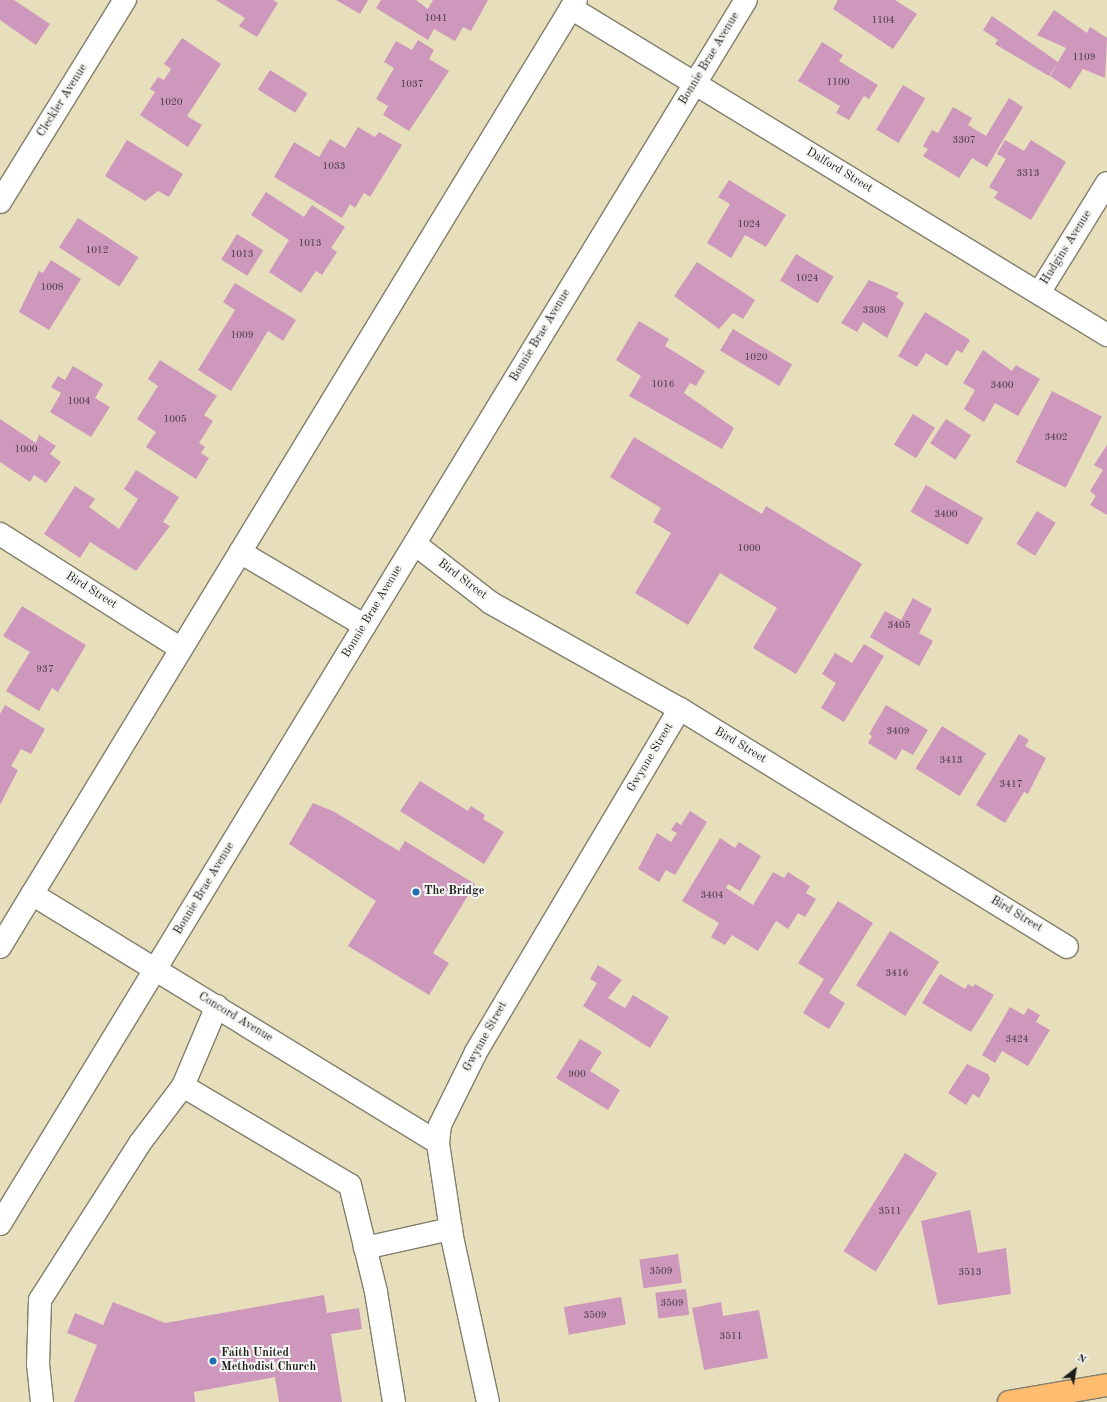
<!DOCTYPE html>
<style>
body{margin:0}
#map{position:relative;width:1107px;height:1402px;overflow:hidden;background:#e7dfbb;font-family:"Old Standard TT",serif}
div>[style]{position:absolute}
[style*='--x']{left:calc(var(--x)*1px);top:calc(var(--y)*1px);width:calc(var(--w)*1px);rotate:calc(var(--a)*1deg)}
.building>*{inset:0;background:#ce97bc;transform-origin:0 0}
.roads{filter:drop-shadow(1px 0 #827e6c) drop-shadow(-1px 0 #827e6c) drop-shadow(0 1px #827e6c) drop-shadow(0 -1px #827e6c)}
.minor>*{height:22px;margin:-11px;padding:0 11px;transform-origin:11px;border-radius:11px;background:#fff}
.major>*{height:22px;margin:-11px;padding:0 11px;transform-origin:11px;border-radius:11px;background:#febc70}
.dots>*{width:11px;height:11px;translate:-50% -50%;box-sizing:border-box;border:2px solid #f6f6f2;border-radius:50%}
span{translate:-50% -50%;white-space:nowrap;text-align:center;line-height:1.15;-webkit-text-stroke:4px #f6f6f2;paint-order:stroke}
.number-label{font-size:10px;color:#483b44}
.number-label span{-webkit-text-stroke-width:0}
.street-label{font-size:12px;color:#1c1c1c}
.poi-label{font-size:12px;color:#1c1c1c;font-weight:700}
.left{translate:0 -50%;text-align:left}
.north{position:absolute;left:1055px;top:1350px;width:40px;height:40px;-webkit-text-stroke:3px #f6f6f2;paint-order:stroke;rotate:31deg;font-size:11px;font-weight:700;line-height:16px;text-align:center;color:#1c1c1c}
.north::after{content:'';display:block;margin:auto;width:14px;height:18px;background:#1c1c1c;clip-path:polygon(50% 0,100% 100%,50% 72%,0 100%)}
</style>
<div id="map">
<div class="building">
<div style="clip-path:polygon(14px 0,50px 24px,36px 45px,0 20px,0 0)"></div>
<div style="clip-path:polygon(216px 0,273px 0,278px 3px,257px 37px,239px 26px,245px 18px)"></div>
<div style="clip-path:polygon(336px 0,368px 0,360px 14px)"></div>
<div style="clip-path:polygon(381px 0,416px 0,428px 9px,433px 0,488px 0,471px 31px,463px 27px,455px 41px,434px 29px,428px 40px,376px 8px)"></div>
<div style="clip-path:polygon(838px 0,895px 0,917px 14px,893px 49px,833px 9px)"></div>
<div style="clip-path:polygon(1054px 10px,1087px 33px,1090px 27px,1107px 38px,1105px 78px,1083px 69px,1070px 89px,1050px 76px,1066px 48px,1037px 35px)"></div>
<div style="clip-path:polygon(992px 16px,1058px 62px,1049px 76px,995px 44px,998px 40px,983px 30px)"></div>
<div style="clip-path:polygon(182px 38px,221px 64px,187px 116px,202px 125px,188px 147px,140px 115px,155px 92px,150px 89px,158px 77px,164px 80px,171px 69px,164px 64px)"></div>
<div style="clip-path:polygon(418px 40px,434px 50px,429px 59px,449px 71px,409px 131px,383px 115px,388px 106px,376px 99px,394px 68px,384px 62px,396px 41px,412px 50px)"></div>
<div style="clip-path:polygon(822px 42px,843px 55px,839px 61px,878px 85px,869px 99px,864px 96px,849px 120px,836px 113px,840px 106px,798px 81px)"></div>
<div style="left:270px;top:70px;width:44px;height:23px;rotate:32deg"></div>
<div style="left:903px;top:85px;width:26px;height:52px;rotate:31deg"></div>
<div style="clip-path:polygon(1009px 98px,1023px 107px,987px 167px,972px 158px,959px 178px,923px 156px,928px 149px,923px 146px,932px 130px,938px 133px,953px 107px,972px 118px,968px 125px,986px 136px)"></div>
<div style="clip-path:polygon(358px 127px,375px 137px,379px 132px,402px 145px,370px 197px,364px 193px,355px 208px,350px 204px,342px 218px,274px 177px,294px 142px,319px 157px,330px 139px,345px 148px)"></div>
<div style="clip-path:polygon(127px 140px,183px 174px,169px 197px,158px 191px,145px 201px,105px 176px)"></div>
<div style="clip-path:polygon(1005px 140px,1024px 151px,1031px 140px,1066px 162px,1031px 220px,994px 198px,998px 192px,989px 187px,1006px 159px,997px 154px)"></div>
<div style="clip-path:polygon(729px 180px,786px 215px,766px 247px,745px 235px,731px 258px,707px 243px,730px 204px,718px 197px)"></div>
<div style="clip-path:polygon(266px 192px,304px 217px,312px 205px,345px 227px,331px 248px,337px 252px,322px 275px,316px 271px,301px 293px,269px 272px,289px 240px,251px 215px)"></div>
<div style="left:78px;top:218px;width:72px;height:35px;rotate:33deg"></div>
<div style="left:237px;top:234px;width:31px;height:30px;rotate:32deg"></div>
<div style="left:796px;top:254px;width:44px;height:31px;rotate:31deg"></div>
<div style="clip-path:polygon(51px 260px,81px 279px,49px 330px,19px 312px,39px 271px,43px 273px)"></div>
<div style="clip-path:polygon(697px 262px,755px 300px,743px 319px,733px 313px,719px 329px,674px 296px)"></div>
<div style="clip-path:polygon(869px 280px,899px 293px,896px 297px,904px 303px,887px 338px,863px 322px,857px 332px,841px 323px)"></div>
<div style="clip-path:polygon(235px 283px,296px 320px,283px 341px,268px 331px,231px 391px,198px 370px,235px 310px,223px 302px)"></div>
<div style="clip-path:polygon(925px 312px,970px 340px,962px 353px,957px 350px,947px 366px,926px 353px,917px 367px,898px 356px)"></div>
<div style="clip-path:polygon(639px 321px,669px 339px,665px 346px,705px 371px,696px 386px,690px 383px,684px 393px,734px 428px,722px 449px,629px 396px,641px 376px,616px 360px)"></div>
<div style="left:733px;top:329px;width:69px;height:25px;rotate:31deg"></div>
<div style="clip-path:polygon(983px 350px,1012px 371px,1016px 365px,1040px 379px,1018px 416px,995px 403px,984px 422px,964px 409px,975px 390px,963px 383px)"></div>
<div style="clip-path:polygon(160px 360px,217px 396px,204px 415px,213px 421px,199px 443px,205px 447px,201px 453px,209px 458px,196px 479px,146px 447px,156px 432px,137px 419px,158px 386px,148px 379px)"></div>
<div style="clip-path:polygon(73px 366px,103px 384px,95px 398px,110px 407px,91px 437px,50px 412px,61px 393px,51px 387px,58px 376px,65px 380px)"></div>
<div style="left:1052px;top:391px;width:56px;height:80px;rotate:27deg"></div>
<div style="left:913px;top:414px;width:26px;height:36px;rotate:32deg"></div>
<div style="clip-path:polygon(0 419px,36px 443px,39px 435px,56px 446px,50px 454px,61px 462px,46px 483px,34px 475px,30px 482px,0 462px)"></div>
<div style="left:946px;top:419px;width:30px;height:29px;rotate:33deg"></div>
<div style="clip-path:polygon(634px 437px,762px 514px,766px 506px,862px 564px,796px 674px,753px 648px,777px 608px,720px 573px,688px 625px,635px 593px,671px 533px,653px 522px,661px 508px,610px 477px)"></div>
<div style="clip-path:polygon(1107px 445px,1107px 515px,1090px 505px,1096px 496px,1090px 491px,1103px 470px,1094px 465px)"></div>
<div style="clip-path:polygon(136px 470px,179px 497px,163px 522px,170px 526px,136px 571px,90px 542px,80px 558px,44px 534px,75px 486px,95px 499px,89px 507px,119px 529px,138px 499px,124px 489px)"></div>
<div style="left:926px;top:485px;width:66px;height:31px;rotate:30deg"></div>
<div style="left:1037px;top:511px;width:22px;height:39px;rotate:32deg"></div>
<div style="clip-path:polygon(913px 598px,932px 609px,919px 633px,933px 641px,919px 666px,870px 637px,885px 611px,901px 620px)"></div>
<div style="clip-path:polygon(22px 606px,86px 645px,58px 692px,52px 688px,39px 711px,6px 691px,30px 652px,3px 636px)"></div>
<div style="clip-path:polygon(864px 644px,884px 656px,844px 722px,821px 708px,836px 683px,822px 674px,835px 653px,852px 663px)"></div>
<div style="clip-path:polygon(5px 705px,45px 729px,31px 754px,21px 749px,11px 766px,18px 770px,0 805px,0 714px)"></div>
<div style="clip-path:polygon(886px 705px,928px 730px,913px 755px,902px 749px,896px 760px,868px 743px,872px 736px,869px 734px)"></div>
<div style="left:942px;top:726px;width:52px;height:50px;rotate:32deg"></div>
<div style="clip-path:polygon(1019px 734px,1029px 740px,1025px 746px,1046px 758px,1028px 794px,1024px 792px,1005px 823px,976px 805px)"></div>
<div style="clip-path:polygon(420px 781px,468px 811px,471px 806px,485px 815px,483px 819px,504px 832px,484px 864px,400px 811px)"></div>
<div style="clip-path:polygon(313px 803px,333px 811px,399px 851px,405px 841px,475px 884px,433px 953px,449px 963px,429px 995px,348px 946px,376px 901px,289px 844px)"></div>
<div style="clip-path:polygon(690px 811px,707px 822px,675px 875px,666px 870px,659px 882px,638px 869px,657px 833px,671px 842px,677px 833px,671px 830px,676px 822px,681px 825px)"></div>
<div style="clip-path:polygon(720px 838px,735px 848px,739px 842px,761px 856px,740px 891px,728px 884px,726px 888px,753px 905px,773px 872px,784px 878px,788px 872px,810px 886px,806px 893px,816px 899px,805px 917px,798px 913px,788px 929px,776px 921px,758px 951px,732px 935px,725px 945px,711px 937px,719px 923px,682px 901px)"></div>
<div style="clip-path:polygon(838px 901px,873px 923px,829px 993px,845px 1003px,829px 1029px,803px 1013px,824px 979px,798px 963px)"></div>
<div style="left:890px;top:931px;width:58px;height:64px;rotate:32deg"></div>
<div style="clip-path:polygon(598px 965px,622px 980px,608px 998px,625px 1008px,633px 995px,669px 1017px,650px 1048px,583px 1006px,597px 983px,590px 979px)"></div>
<div style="clip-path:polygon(940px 974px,965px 989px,968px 984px,973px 987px,975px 984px,994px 995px,971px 1032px,922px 1003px)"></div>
<div style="clip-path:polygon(1010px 1007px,1024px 1015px,1028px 1008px,1040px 1015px,1036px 1022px,1050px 1030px,1028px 1066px,1002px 1051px,995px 1063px,982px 1055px)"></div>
<div style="clip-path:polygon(580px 1039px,602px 1052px,590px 1071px,620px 1090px,608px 1110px,556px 1078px)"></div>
<div style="clip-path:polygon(967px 1064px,988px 1074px,990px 1079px,979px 1098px,973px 1094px,966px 1105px,948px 1093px)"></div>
<div style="left:905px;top:1153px;width:38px;height:116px;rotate:32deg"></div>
<div style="clip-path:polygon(970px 1210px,978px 1253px,1006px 1248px,1011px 1294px,938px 1305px,921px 1221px)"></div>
<div style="left:678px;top:1254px;width:29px;height:39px;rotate:82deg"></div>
<div style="left:686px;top:1289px;width:26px;height:31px;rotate:83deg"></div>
<div style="clip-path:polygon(324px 1295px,327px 1313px,359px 1308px,362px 1329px,331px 1334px,342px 1402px,279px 1402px,275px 1377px,194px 1392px,195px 1402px,74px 1402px,97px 1345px,67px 1333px,75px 1313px,103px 1325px,113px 1302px,165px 1323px)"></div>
<div style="left:621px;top:1297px;width:28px;height:58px;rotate:80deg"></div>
<div style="clip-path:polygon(721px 1302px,723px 1316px,759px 1310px,768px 1358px,704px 1370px,692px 1308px)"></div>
</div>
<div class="roads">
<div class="minor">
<div style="--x:571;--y:8;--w:628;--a:31.39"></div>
<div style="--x:0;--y:202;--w:238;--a:-58.3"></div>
<div style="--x:1039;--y:293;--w:129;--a:-58.3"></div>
<div style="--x:0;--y:534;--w:214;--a:32.4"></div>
<div style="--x:415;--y:544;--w:96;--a:37.8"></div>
<div style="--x:491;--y:603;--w:217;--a:29.3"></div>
<div style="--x:680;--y:709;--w:454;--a:31.6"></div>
<div style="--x:240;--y:552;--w:145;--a:30.6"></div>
<div style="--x:32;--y:894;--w:476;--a:31.5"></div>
<div style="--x:0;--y:947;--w:1108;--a:-58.69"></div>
<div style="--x:183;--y:1086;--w:87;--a:-67"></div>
<div style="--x:0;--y:1224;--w:1433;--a:-58.64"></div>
<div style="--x:365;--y:1248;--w:88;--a:-12.5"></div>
<div style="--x:42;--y:1402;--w:38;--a:-96"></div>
<div style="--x:38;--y:1364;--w:64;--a:-88.2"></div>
<div style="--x:40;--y:1300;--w:186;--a:-57.5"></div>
<div style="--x:140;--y:1143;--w:71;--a:-53"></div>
<div style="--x:183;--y:1086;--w:194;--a:30.7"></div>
<div style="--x:350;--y:1185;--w:110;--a:76.3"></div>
<div style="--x:376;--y:1292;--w:111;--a:80.7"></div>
<div style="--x:488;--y:1402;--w:169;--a:-102.3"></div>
<div style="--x:452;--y:1237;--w:95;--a:-98.5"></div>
<div style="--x:438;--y:1143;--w:18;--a:-84"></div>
<div style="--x:440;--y:1125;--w:81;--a:-63.7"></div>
<div style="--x:476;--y:1052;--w:399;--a:-59.3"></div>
</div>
<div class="major">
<div style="--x:1009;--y:1402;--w:99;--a:-9.8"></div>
</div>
</div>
<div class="dots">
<div style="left:416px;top:892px;background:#1f6fb2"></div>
<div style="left:213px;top:1361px;background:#1f6fb2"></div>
</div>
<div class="number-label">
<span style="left:436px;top:19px">1041</span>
<span style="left:883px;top:21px">1104</span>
<span style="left:1084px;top:58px">1109</span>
<span style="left:838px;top:83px">1100</span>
<span style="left:412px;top:85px">1037</span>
<span style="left:171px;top:103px">1020</span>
<span style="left:964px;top:141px">3307</span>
<span style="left:334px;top:167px">1033</span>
<span style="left:1028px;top:174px">3313</span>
<span style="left:749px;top:225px">1024</span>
<span style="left:310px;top:244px">1013</span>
<span style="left:97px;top:251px">1012</span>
<span style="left:242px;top:255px">1013</span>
<span style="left:807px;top:279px">1024</span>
<span style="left:52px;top:288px">1008</span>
<span style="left:874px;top:311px">3308</span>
<span style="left:242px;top:336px">1009</span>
<span style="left:756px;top:358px">1020</span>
<span style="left:663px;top:385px">1016</span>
<span style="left:1002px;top:386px">3400</span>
<span style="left:79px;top:402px">1004</span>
<span style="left:175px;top:420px">1005</span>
<span style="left:1056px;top:438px">3402</span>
<span style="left:26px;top:450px">1000</span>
<span style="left:946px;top:515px">3400</span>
<span style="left:749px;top:549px">1000</span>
<span style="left:899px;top:626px">3405</span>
<span style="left:45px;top:670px">937</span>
<span style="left:898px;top:732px">3409</span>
<span style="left:951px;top:761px">3413</span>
<span style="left:1011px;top:785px">3417</span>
<span style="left:712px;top:896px">3404</span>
<span style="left:897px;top:974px">3416</span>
<span style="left:1017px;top:1040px">3424</span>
<span style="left:577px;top:1075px">900</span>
<span style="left:890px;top:1212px">3511</span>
<span style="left:661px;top:1272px">3509</span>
<span style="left:970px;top:1273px">3513</span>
<span style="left:672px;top:1304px">3509</span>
<span style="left:595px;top:1316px">3509</span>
<span style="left:731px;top:1337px">3511</span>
</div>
<div class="street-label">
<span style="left:710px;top:59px;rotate:-59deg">Bonnie Brae Avenue</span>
<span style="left:63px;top:101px;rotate:-58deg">Cleckler Avenue</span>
<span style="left:839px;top:171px;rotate:31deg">Dalford Street</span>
<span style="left:1067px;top:248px;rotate:-58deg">Hudgins Avenue</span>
<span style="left:541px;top:336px;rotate:-59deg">Bonnie Brae Avenue</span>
<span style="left:462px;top:580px;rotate:37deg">Bird Street</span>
<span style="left:91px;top:591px;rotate:32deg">Bird Street</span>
<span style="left:373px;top:612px;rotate:-59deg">Bonnie Brae Avenue</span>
<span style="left:740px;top:746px;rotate:31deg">Bird Street</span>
<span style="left:651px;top:758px;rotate:-59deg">Gwynne Street</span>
<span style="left:205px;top:889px;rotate:-59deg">Bonnie Brae Avenue</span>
<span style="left:1016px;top:915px;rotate:31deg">Bird Street</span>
<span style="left:235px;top:1018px;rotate:31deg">Concord Avenue</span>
<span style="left:486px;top:1037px;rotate:-61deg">Gwynne Street</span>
</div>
<div class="poi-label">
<span class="left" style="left:424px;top:892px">The Bridge</span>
<span class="left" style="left:221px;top:1361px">Faith United<br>Methodist Church</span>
</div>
<div class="north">N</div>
</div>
